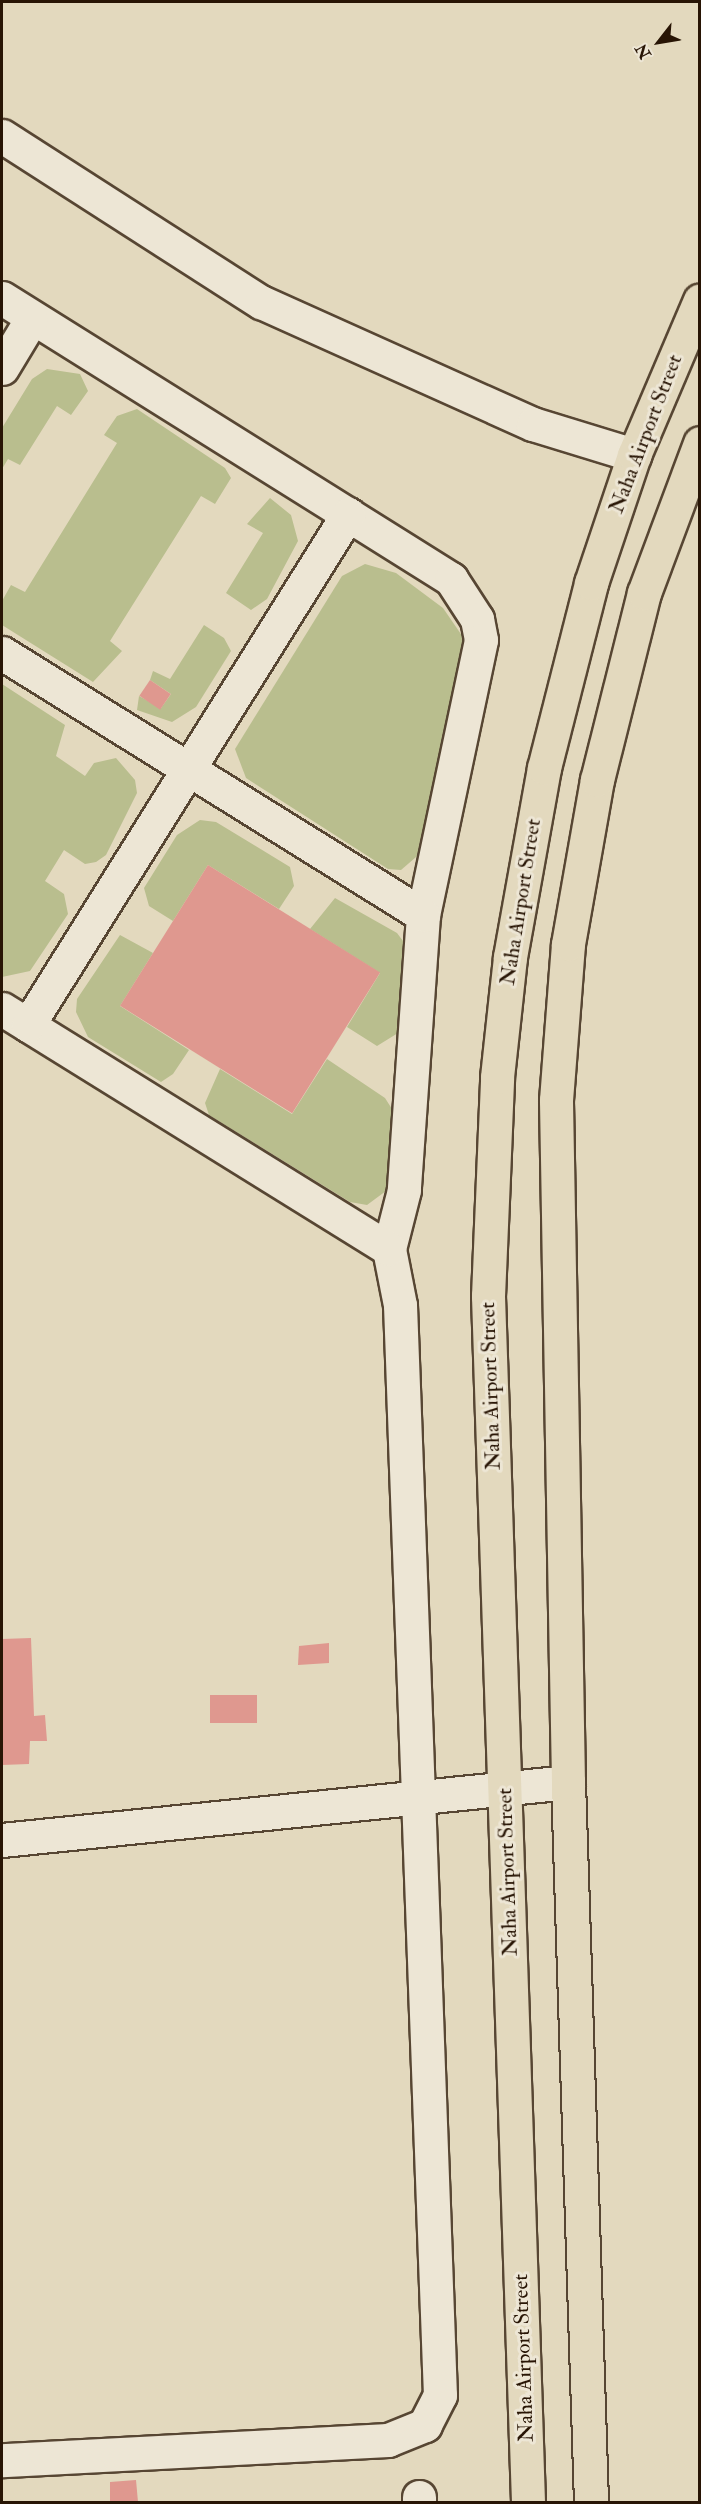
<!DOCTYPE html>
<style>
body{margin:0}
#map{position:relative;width:701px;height:2504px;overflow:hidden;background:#e3d9be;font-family:"IM FELL Double Pica",serif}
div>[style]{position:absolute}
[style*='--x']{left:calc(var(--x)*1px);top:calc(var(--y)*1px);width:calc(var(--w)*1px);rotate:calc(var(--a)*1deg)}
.green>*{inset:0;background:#b9be8e}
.building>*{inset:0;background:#df988f;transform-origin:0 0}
.roads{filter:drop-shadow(2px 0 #574633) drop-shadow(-2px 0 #574633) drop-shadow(0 2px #574633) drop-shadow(0 -2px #574633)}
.minor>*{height:33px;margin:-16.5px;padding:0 16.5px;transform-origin:16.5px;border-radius:16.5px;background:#ede6d5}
.highway>*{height:33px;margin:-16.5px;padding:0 16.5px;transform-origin:16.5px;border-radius:16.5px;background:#e3d9be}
span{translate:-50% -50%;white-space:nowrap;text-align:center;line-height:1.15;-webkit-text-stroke:6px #ede6d5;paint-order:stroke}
.street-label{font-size:21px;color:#281505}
.frame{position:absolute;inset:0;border:3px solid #281505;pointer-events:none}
.north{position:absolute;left:629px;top:12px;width:60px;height:60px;-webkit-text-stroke:4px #ede6d5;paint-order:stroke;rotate:239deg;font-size:16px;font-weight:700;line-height:24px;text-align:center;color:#281505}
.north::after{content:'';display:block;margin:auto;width:21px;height:27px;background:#281505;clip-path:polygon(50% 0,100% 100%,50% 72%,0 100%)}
</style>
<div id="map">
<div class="green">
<div style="clip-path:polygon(47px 369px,80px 374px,88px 391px,71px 415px,57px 406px,20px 465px,8px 459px,2px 469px,2px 428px,32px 379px)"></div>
<div style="clip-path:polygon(137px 409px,225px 468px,231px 478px,215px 504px,201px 496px,110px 641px,122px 651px,93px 682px,2px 625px,2px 601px,11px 585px,25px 592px,117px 443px,104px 435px,117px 416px)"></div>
<div style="clip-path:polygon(270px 498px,291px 515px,298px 541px,267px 599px,251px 610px,226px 593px,263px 533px,247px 524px)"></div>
<div style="clip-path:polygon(365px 564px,396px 573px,443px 608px,465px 640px,423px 851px,401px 870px,388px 869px,246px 778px,235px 749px,342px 576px)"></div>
<div style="clip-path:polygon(204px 625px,224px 638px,231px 651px,196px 707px,172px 722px,137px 710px,139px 696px,161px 708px,171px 694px,150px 680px,153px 671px,170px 679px)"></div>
<div style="clip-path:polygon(2px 684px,65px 725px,56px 756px,85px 776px,94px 763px,116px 758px,135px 780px,137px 793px,106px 855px,96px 862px,85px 864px,64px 850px,45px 881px,64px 894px,68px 914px,30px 971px,2px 977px)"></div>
<div style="clip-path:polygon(200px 820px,216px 822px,290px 867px,294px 886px,279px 909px,208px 865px,173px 921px,149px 906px,144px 888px,177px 835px)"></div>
<div style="clip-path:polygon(335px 898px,397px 933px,406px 945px,398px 1033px,377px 1046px,347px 1027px,380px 973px,310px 929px)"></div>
<div style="clip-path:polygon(120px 935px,153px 953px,120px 1006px,189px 1050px,173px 1074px,161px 1082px,88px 1037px,76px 1012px,77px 999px)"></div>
<div style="clip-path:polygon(327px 1059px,385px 1098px,392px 1109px,390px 1188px,367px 1205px,350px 1202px,209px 1115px,205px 1103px,220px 1069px,292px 1114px)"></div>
</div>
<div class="building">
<div style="left:150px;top:680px;width:25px;height:19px;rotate:34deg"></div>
<div style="left:208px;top:865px;width:203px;height:166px;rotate:32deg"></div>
<div style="clip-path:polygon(31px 1638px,34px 1716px,45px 1715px,47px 1741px,30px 1741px,29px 1764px,2px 1765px,2px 1639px)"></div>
<div style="clip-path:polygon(329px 1643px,329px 1663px,298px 1665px,299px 1646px)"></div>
<div style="left:257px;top:1695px;width:28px;height:47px;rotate:90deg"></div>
<div style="clip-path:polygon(136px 2480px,138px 2502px,110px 2502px,110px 2482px)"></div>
</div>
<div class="roads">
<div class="minor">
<div style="--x:2;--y:136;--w:308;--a:32.7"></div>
<div style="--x:261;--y:302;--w:298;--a:24.2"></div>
<div style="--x:533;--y:424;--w:106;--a:17.1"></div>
<div style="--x:2;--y:298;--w:530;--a:32.04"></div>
<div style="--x:451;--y:579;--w:48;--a:57"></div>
<div style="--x:477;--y:619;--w:21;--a:79"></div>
<div style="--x:481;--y:640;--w:281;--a:101.9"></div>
<div style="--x:423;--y:915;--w:276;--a:94"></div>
<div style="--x:404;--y:1190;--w:61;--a:104.3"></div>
<div style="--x:389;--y:1249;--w:57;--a:78.9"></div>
<div style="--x:400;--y:1305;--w:1091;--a:87.9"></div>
<div style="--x:440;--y:2395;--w:34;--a:117"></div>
<div style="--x:425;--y:2425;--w:40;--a:158"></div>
<div style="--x:388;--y:2440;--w:387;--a:177"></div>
<div style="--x:2;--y:368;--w:56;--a:-58.9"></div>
<div style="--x:2;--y:653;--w:496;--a:31.9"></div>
<div style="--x:2;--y:1009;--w:455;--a:31.8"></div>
<div style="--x:28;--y:1025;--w:603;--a:-57.94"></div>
<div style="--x:2;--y:1840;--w:569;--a:-5.85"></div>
<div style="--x:419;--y:2497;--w:5;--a:90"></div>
</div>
<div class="highway">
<div style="--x:528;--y:2502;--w:1207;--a:-91.9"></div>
<div style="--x:488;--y:1296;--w:219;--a:-87.6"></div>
<div style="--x:497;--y:1077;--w:121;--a:-83.8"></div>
<div style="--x:510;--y:957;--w:192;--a:-79.8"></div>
<div style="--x:544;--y:768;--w:191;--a:-75.7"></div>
<div style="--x:591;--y:583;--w:135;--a:-71.4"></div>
<div style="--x:634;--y:455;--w:168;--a:-66.9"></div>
<div style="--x:591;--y:2502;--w:720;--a:-91.83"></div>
<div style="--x:568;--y:1782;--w:682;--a:-91.01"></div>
<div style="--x:556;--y:1100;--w:156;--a:-85.6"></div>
<div style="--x:568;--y:944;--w:167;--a:-80"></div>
<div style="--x:597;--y:780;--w:193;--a:-75.9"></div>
<div style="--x:644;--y:593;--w:160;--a:-69.5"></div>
</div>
</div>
<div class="street-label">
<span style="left:646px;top:434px;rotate:-69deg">Naha Airport Street</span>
<span style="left:521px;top:902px;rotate:-81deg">Naha Airport Street</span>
<span style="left:491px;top:1386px;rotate:-92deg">Naha Airport Street</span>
<span style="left:508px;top:1872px;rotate:-92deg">Naha Airport Street</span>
<span style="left:524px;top:2358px;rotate:-92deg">Naha Airport Street</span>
</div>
<div class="frame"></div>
<div class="north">N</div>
</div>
